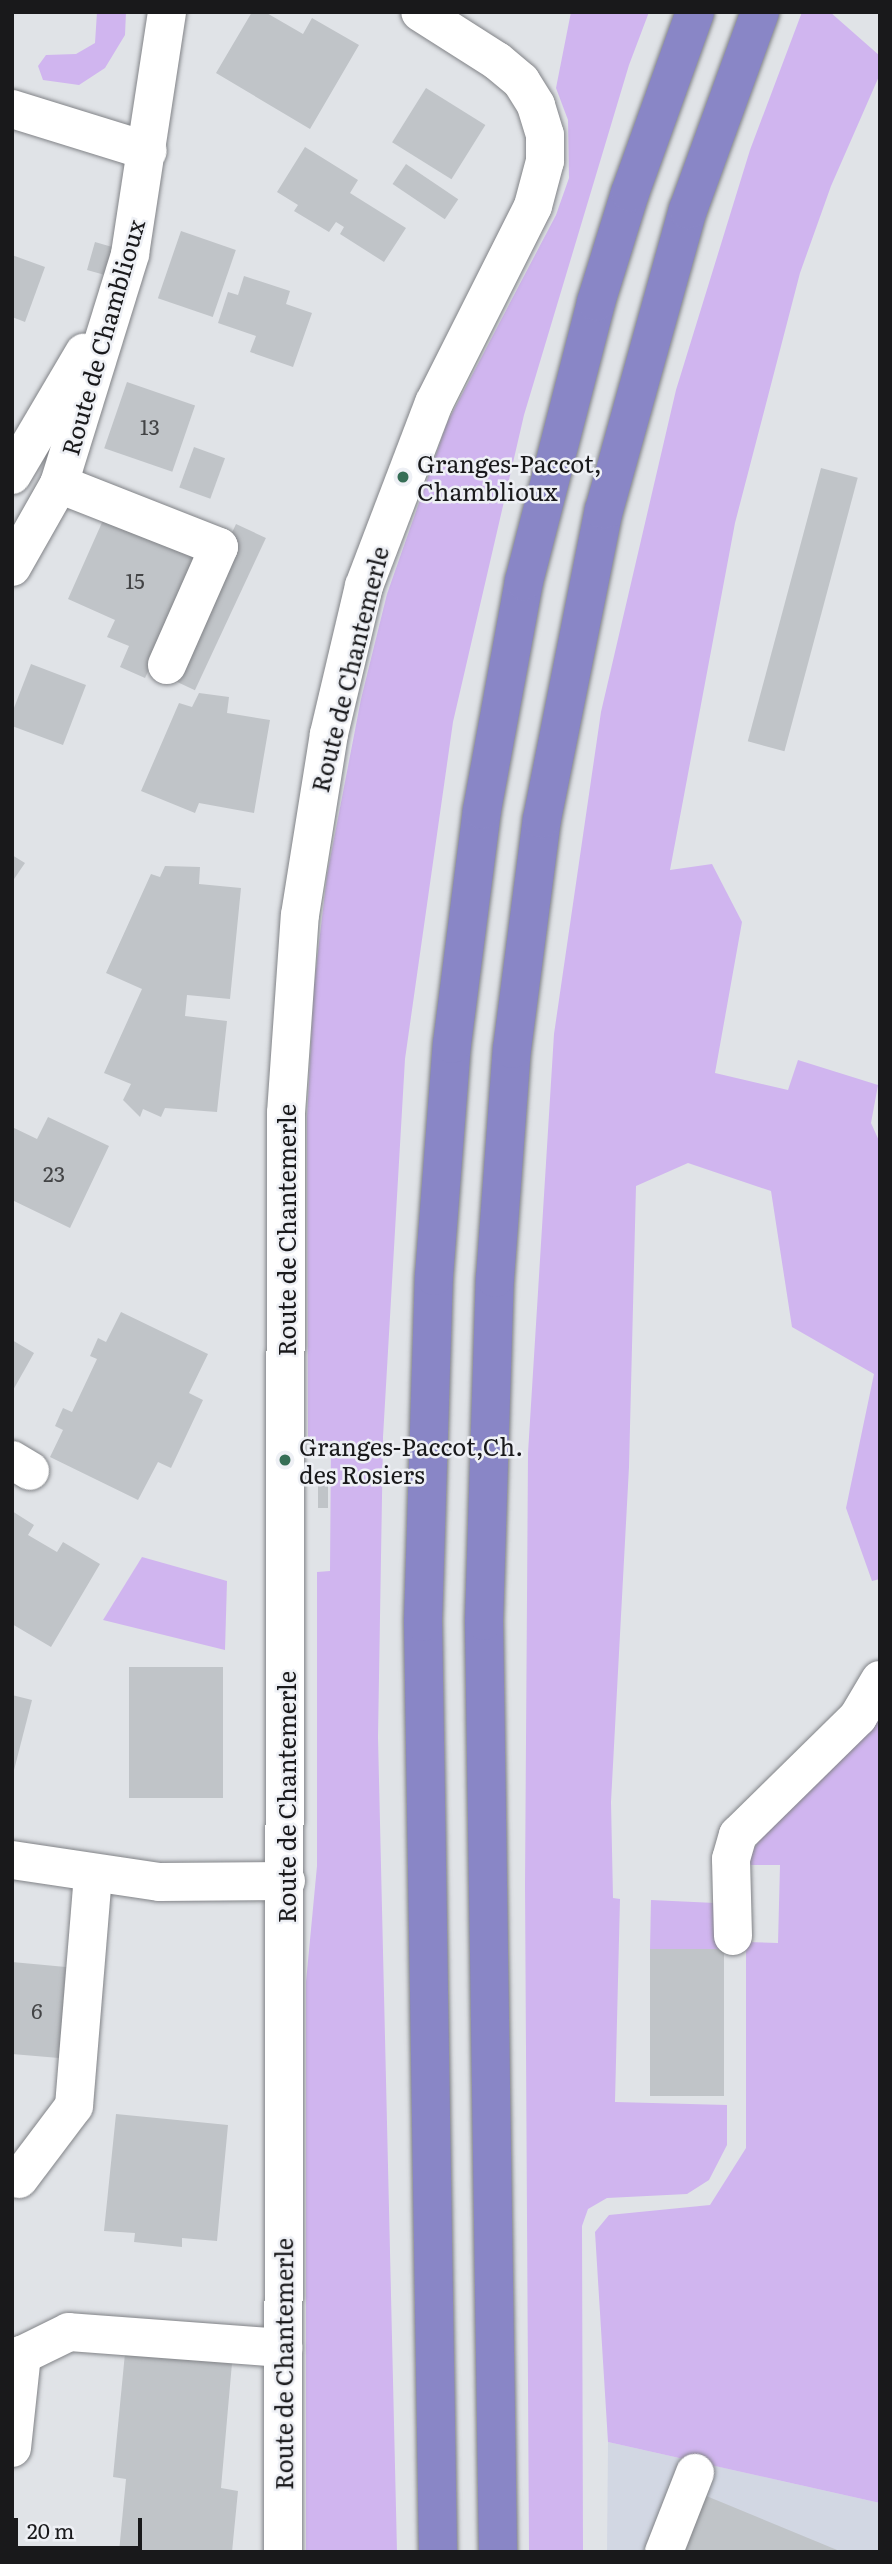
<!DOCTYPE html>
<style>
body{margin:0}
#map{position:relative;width:892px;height:2564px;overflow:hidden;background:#e0e3e7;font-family:Literata,serif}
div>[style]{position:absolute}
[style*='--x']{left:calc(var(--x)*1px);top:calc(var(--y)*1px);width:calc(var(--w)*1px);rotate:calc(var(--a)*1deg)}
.built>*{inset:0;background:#d2d7e3}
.green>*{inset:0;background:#d0b5ef}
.building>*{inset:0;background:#c0c4c8;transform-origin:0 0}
.roads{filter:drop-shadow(0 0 2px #818387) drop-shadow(0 0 2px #818387)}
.minor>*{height:38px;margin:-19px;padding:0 19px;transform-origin:19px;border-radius:19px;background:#fff}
.highway>*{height:38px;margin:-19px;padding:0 19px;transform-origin:19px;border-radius:19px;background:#8986c6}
.dots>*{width:19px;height:19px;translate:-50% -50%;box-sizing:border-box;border:4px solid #eef0f5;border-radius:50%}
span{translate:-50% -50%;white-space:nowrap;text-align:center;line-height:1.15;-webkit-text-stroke:5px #eef0f5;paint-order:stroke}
.number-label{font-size:21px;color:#434446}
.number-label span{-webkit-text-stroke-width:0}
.street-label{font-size:24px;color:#19191b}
.poi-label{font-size:24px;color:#19191b}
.left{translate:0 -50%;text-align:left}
.frame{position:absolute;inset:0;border:14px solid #19191b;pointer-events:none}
.scale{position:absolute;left:14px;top:2518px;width:128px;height:32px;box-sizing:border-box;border:4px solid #19191b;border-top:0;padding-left:9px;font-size:21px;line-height:24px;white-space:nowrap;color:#19191b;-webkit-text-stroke:5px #eef0f5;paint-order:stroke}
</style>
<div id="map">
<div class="built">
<i style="clip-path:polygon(608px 2442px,880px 2503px,880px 2552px,607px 2552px)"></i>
</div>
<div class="green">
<i style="clip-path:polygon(97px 12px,126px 12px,125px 35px,105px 68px,79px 85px,43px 80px,38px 66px,46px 55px,76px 54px,95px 43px)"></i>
<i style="clip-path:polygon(571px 12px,649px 12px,629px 65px,524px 415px,453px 722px,405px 1059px,383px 1437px,378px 1737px,397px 2552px,306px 2552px,306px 1982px,317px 1866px,317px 1572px,330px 1571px,331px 1441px,308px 1443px,307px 1118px,314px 986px,327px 875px,361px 699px,387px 594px,447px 423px,556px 215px,569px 178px,568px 120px,556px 88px)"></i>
<i style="clip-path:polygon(802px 12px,830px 12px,880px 56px,880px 74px,831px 186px,800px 273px,735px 523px,670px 870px,712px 864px,742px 922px,715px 1073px,788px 1090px,798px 1060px,878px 1085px,871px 1123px,880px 1143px,880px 1579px,872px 1581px,846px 1508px,874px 1374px,792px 1327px,771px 1191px,688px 1163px,636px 1186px,629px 1467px,611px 1802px,613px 1898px,620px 1899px,615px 2102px,727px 2105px,727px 2145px,709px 2180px,687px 2194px,607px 2198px,588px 2209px,582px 2226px,583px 2552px,529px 2552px,525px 1885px,528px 1453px,554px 1034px,601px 712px,676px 390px,750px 150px)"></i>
<i style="clip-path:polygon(142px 1557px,227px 1581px,225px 1650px,103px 1620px)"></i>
<i style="clip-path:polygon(880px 1709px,880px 2503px,608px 2442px,595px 2232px,609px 2215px,710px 2205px,746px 2148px,746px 1942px,778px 1943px,780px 1865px,744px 1865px,775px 1814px)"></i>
<i style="clip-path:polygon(651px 1900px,715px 1903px,724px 1949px,650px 1949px)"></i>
</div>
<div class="building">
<i style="clip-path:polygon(252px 12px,265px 12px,303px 34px,312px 18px,359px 45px,310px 129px,216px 73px)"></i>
<i style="left:426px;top:88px;width:70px;height:64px;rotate:32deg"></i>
<i style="clip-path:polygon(305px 147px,358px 180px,350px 193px,406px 228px,384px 262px,340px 234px,344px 227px,336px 222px,329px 232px,294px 211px,298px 205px,277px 192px)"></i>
<i style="left:406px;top:164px;width:63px;height:24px;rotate:34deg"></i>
<i style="left:181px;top:231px;width:58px;height:71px;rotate:19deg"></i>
<i style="left:95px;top:242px;width:25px;height:29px;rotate:16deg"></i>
<i style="clip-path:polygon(12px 255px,45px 267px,25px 322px,12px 317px)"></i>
<i style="clip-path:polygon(244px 276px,290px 291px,286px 304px,312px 313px,293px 367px,250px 352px,256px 336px,218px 323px,228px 292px,238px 295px)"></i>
<i style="left:127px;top:382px;width:72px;height:70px;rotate:19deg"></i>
<i style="left:194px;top:447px;width:33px;height:43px;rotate:20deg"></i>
<i style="left:821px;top:468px;width:38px;height:283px;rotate:15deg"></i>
<i style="clip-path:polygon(104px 518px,202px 561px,145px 678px,120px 667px,129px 646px,107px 637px,115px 620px,68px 599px)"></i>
<i style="left:236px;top:524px;width:33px;height:168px;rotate:25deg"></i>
<i style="clip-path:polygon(31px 664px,86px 685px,63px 745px,12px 726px,12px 713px)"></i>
<i style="clip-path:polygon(199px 693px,229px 697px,227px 713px,270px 720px,254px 813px,199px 803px,195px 813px,141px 791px,179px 703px,192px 707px)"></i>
<i style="clip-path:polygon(12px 855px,25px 863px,12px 882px)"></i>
<i style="clip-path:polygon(165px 866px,200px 867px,199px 884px,241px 888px,230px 999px,187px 995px,185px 1016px,227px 1021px,217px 1112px,165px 1108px,161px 1117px,143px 1109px,140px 1117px,123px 1100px,131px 1084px,104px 1073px,142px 989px,106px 973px,151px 874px,160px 877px)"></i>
<i style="clip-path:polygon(48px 1117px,109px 1146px,70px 1228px,12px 1200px,12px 1127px,37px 1139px)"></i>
<i style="clip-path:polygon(121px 1312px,208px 1354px,189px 1393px,203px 1400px,171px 1468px,158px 1462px,138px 1500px,50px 1457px,63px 1430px,55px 1426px,63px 1408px,72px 1412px,97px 1359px,90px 1356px,98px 1338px,106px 1342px)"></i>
<i style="clip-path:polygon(12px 1340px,34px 1353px,12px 1392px)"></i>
<i style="left:318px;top:1479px;width:10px;height:29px"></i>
<i style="clip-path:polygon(12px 1511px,34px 1525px,28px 1535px,57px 1552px,63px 1542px,100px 1564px,51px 1647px,12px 1624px)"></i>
<i style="left:129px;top:1667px;width:94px;height:131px"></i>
<i style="clip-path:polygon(12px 1695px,32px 1700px,13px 1774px,12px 1774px)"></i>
<i style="left:650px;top:1949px;width:74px;height:147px"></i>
<i style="clip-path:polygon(12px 1962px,66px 1967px,59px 2058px,12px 2054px)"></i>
<i style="clip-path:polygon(116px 2114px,228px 2125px,217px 2241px,182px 2238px,182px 2247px,134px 2242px,135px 2233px,104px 2231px)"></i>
<i style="clip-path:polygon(125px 2353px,232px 2363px,221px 2488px,238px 2491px,232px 2552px,119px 2552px,126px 2479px,113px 2477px)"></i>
<i style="clip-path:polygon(704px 2495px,842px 2552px,681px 2552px)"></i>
</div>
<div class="roads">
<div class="minor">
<i style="--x:12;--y:109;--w:142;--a:17.2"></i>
<i style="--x:12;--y:475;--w:142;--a:-59.5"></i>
<i style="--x:59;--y:484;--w:172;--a:21.5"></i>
<i style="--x:219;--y:547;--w:129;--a:113.8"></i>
<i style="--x:12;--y:567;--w:95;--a:-60.5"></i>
<i style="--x:59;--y:484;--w:241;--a:-72.8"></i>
<i style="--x:130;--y:254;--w:245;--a:-81.3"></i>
<i style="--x:12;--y:1460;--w:21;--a:31"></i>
<i style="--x:12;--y:1860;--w:149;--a:8.5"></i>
<i style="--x:159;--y:1882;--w:127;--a:-0.5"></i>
<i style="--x:733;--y:1936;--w:77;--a:-91.5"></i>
<i style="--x:731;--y:1859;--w:25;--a:-74"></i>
<i style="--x:738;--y:1835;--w:168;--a:-44.5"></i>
<i style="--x:858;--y:1717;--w:43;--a:-59.3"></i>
<i style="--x:19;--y:2179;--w:91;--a:-53"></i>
<i style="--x:74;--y:2106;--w:232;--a:-85.3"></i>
<i style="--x:12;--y:2448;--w:94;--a:-83.9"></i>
<i style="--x:22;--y:2355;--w:52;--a:-26.1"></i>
<i style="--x:69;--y:2332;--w:215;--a:4.3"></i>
<i style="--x:283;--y:2552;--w:1439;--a:-89.88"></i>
<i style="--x:286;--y:1113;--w:198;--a:-86"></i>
<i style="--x:300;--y:915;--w:183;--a:-80.9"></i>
<i style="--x:329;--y:734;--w:152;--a:-76.7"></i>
<i style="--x:364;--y:586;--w:196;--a:-69.1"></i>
<i style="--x:434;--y:403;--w:220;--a:-63.3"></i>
<i style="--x:533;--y:206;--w:47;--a:-75.1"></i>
<i style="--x:545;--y:161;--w:26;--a:-90"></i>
<i style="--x:545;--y:135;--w:31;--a:-107"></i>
<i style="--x:536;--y:105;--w:28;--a:-122"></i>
<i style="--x:521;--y:81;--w:31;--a:-140"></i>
<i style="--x:497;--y:61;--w:91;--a:-147.5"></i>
<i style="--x:664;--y:2552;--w:85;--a:-68.6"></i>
</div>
<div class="highway">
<i style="--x:438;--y:2552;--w:930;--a:-90.92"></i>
<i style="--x:423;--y:1622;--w:346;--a:-88.2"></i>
<i style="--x:434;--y:1276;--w:233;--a:-85.6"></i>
<i style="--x:452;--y:1044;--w:236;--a:-82.7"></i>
<i style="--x:482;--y:810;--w:233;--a:-79.6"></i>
<i style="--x:524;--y:581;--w:288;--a:-75.5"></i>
<i style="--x:596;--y:302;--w:114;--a:-72.7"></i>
<i style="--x:630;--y:193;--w:192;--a:-70.2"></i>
<i style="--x:498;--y:2552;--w:931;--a:-90.86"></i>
<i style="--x:484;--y:1621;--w:343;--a:-88.2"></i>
<i style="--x:495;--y:1278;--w:230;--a:-85.8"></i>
<i style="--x:512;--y:1049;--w:232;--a:-82.6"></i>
<i style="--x:542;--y:819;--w:315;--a:-78.7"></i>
<i style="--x:604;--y:510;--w:312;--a:-74.4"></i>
<i style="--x:688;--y:210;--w:211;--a:-70"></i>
</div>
</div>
<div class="dots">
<i style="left:403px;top:477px;background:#366e56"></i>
<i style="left:285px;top:1460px;background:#366e56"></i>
</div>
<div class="number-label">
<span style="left:150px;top:426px">13</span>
<span style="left:135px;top:580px">15</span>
<span style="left:54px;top:1173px">23</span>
<span style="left:37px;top:2010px">6</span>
</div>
<div class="street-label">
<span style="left:102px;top:337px;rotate:-74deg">Route de Chamblioux</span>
<span style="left:349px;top:669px;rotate:-76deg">Route de Chantemerle</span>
<span style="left:286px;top:1230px;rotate:-90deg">Route de Chantemerle</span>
<span style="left:286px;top:1797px;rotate:-90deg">Route de Chantemerle</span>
<span style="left:283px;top:2364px;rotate:-90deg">Route de Chantemerle</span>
</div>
<div class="poi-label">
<span class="left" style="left:417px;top:477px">Granges-Paccot,<br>Chamblioux</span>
<span class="left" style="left:299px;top:1460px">Granges-Paccot,Ch.<br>des Rosiers</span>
</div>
<div class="frame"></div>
<div class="scale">20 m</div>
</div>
